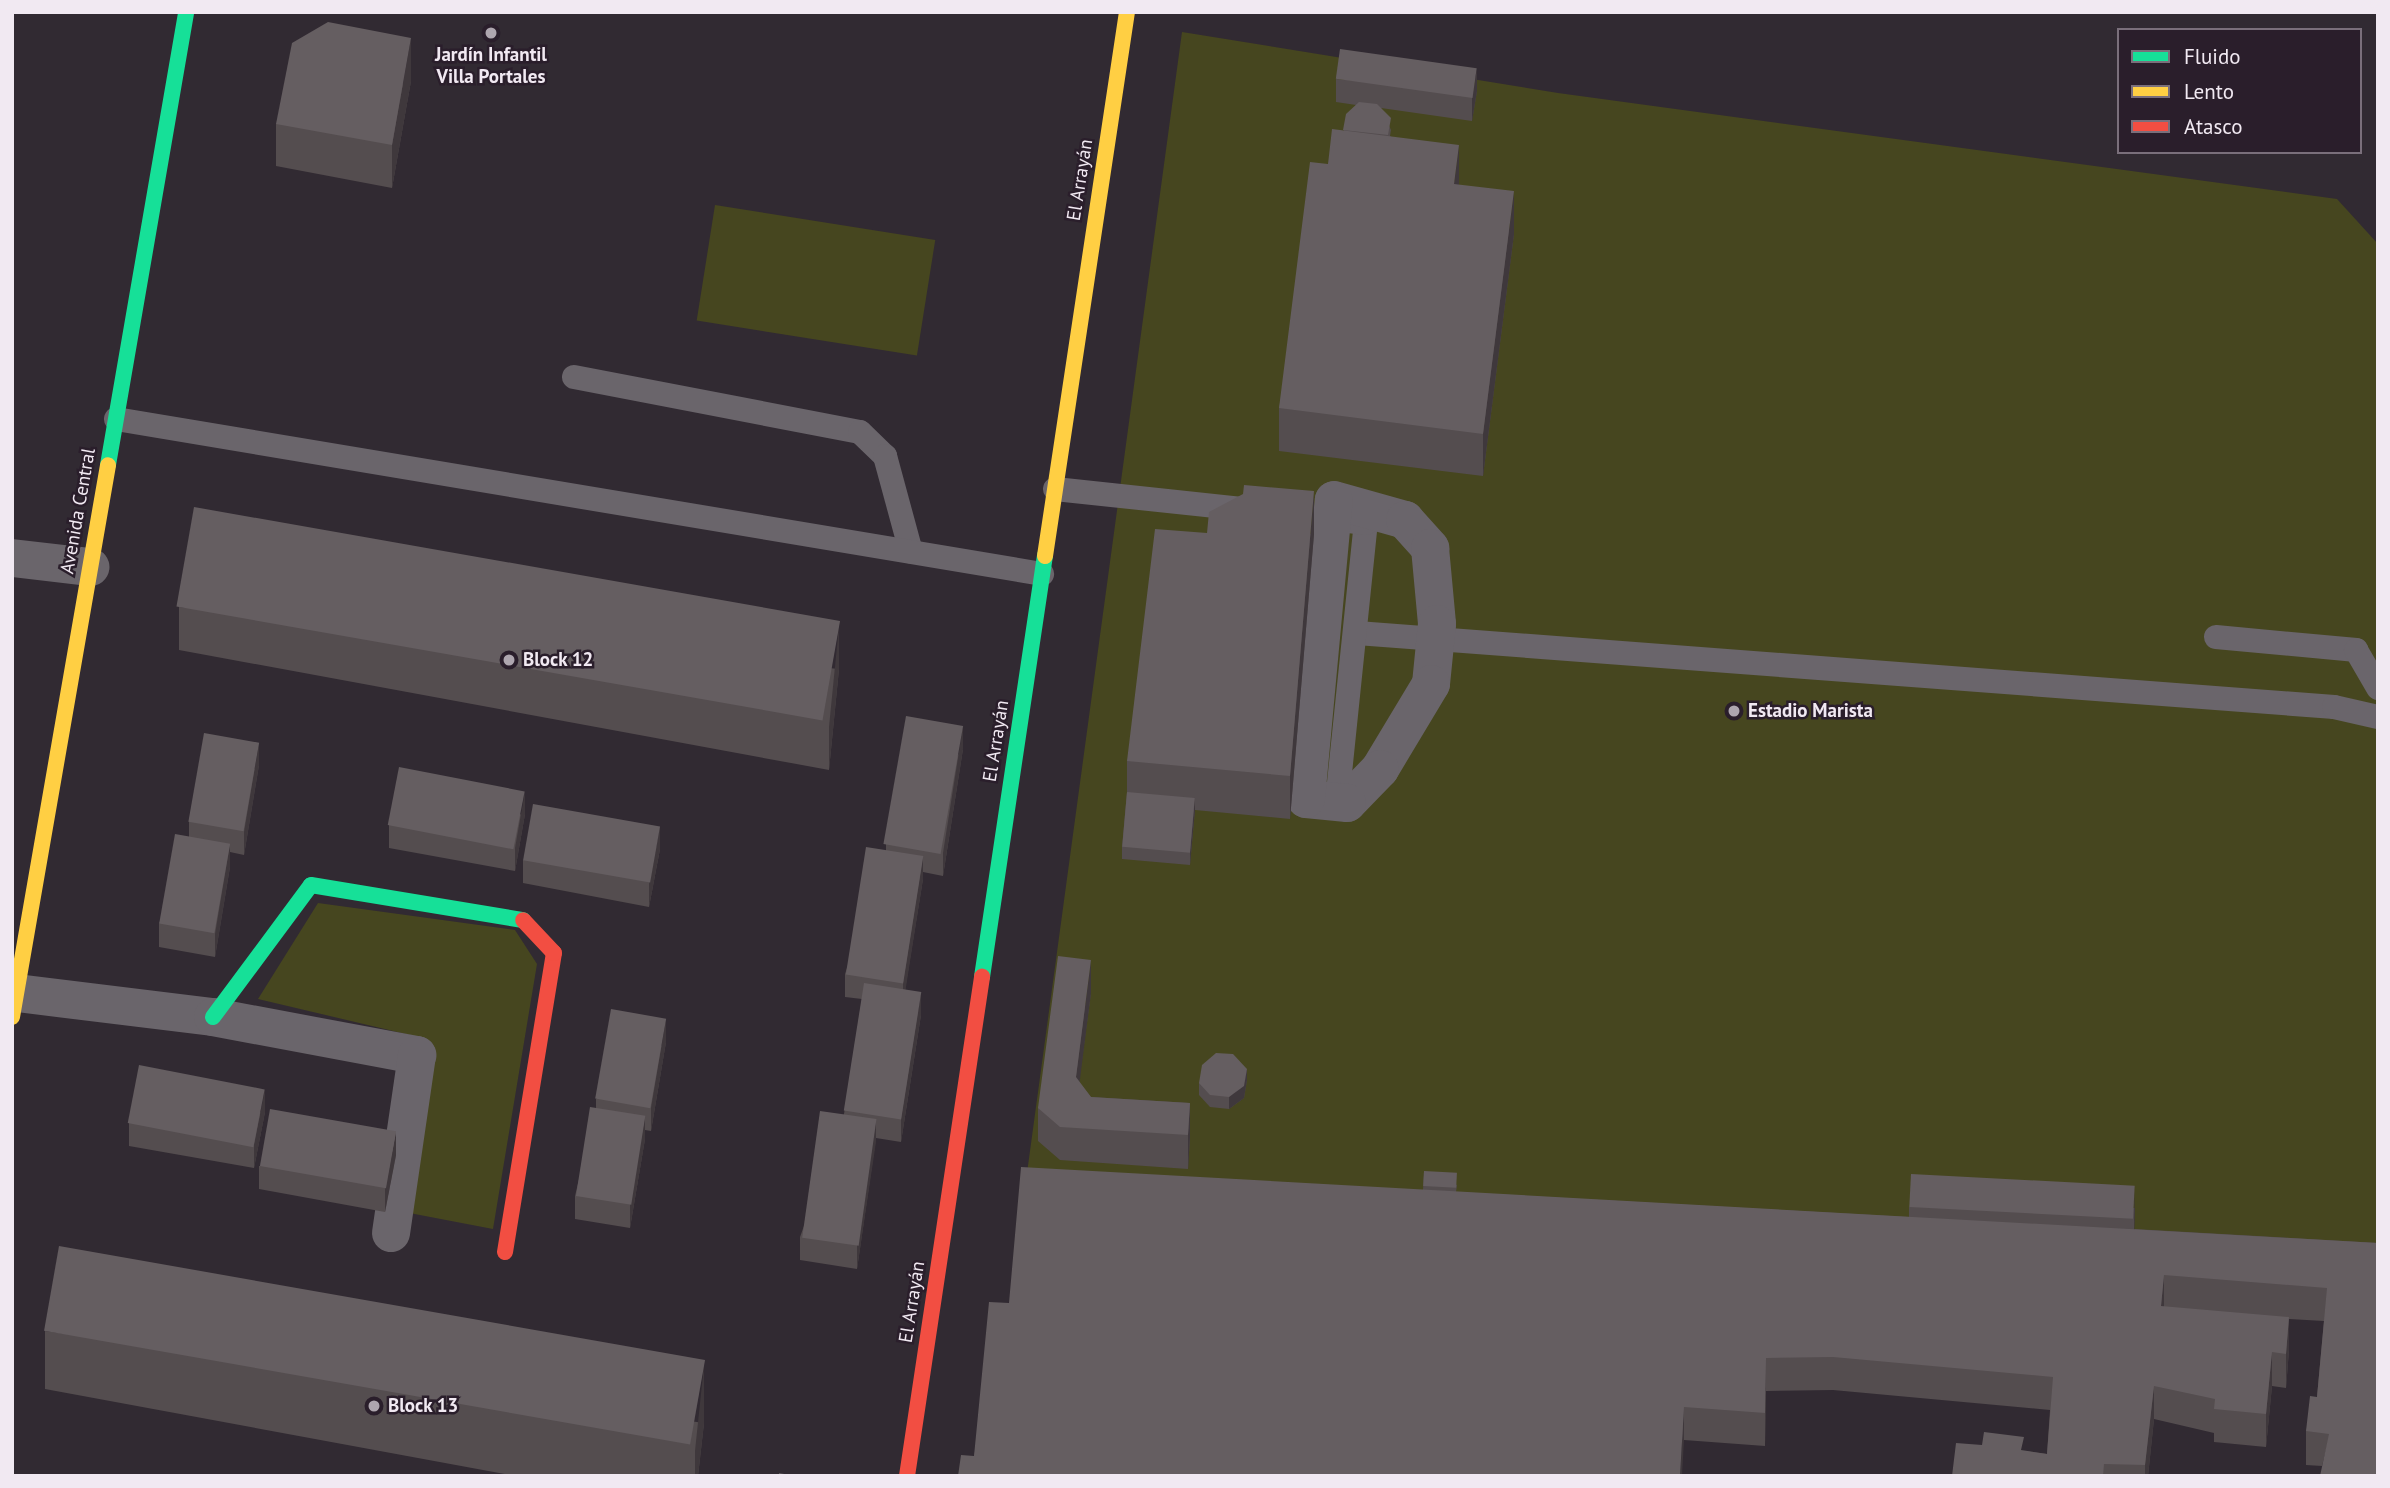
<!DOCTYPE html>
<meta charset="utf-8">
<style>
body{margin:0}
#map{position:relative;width:2390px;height:1488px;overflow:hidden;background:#312a32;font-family:"PT Sans",sans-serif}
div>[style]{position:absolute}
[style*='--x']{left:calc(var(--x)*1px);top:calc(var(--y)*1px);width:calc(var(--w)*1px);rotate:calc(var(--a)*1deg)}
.green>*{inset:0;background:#46461f;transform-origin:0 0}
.lane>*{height:24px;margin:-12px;padding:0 12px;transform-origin:12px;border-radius:12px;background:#6a656b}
.street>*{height:38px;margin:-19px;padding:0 19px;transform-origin:19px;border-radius:19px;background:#6a656b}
.fast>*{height:16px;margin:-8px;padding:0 8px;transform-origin:8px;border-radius:8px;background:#16e098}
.slow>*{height:16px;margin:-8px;padding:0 8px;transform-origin:8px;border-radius:8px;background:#ffcf43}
.jam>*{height:16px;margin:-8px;padding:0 8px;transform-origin:8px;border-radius:8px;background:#f24e42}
.wall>*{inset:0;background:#544d4f}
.shaded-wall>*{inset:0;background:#3f383c}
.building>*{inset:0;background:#655e61;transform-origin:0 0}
.dots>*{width:19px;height:19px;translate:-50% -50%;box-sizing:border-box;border:4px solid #2a1e2b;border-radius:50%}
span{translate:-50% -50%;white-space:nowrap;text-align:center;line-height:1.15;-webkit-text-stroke:5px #2a1e2b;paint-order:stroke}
.poi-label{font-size:19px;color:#f1e9f2;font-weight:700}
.left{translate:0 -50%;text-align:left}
.street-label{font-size:19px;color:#f1e9f2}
.frame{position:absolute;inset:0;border:14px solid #f1e9f2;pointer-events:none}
.legend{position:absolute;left:2117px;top:28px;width:245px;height:126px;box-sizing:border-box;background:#2a1e2b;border:2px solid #7a6f7b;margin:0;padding:9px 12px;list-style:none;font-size:21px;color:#f1e9f2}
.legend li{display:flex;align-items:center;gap:14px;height:35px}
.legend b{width:35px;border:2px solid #7a6f7b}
</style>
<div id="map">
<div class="green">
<i style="clip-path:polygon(1182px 32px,1558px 93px,2337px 199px,2378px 244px,2378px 1268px,1027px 1173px)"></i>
<i style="left:715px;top:205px;width:223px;height:117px;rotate:9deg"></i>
<i style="clip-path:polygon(318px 903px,515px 930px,537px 964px,493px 1229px,399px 1211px,427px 1039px,258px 999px)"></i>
</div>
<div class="lane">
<i style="--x:574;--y:377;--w:291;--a:10.9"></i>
<i style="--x:860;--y:432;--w:35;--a:44"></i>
<i style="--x:885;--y:456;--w:99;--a:74.8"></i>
<i style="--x:116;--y:419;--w:939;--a:9.5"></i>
<i style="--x:1055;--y:489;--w:197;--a:6.1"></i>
<i style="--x:1357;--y:633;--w:980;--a:4.33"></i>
<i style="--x:2334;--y:707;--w:45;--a:12.8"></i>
<i style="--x:2216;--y:637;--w:141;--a:5.3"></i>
<i style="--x:2356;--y:650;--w:44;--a:59.9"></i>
<i style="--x:1337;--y:802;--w:281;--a:-84.1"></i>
<i style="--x:1366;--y:523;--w:27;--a:-174"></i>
</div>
<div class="street">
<i style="--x:1334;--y:500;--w:74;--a:15.7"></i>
<i style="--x:1405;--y:520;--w:38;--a:48"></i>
<i style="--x:1430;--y:548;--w:76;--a:84.7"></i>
<i style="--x:1437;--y:624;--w:60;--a:95.7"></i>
<i style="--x:1431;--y:684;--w:99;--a:121"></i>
<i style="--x:1380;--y:769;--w:47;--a:134.1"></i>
<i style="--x:1347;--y:803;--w:41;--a:-174.4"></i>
<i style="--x:1306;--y:799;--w:300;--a:-84.7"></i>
<i style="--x:12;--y:558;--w:79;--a:6.6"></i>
<i style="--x:17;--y:993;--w:197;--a:7"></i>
<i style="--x:213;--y:1017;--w:208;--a:10.6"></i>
<i style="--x:417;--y:1055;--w:180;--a:98.3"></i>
</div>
<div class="fast">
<i style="--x:108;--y:465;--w:460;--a:-80.2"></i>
<i style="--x:982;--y:977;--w:426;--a:-81.5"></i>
<i style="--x:213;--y:1017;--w:164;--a:-53.4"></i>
<i style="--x:311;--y:885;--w:215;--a:9.4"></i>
</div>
<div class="slow">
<i style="--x:1045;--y:556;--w:550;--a:-81.43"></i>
<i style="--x:12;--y:1017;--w:560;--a:-80.13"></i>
</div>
<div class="jam">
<i style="--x:505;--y:1252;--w:303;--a:-80.7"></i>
<i style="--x:554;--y:953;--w:45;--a:-133.2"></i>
<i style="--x:907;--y:1476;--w:505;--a:-81.45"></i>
</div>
<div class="wall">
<i style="clip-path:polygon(1336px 79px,1477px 91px,1472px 121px,1381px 108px,1391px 130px,1390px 136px,1459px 185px,1514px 234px,1483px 476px,1279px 451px,1279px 408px,1328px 164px,1356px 105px,1336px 102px)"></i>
<i style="clip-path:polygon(411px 81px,392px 188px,276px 166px,276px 124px)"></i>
<i style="clip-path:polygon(1207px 533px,1314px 534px,1290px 819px,1195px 810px,1190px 865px,1122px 859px,1122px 847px,1127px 792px,1127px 761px)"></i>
<i style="clip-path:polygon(179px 607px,839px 669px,829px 770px,179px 650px)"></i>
<i style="clip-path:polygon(963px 749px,943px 876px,923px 872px,923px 879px,905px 990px,921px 1015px,901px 1142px,876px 1138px,857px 1269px,800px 1260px,800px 1237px,844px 1114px,862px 999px,845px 997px,845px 974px,886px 850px,886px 844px)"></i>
<i style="clip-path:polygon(259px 765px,244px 855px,230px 852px,230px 867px,215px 957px,159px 947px,159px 924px,189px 837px,189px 822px)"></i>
<i style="clip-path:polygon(525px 814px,515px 871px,389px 848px,389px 825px)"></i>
<i style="clip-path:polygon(660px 849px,649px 907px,523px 883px,523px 860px)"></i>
<i style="clip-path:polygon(1091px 993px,1079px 1082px,1091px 1097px,1190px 1103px,1190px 1137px,1188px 1169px,1060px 1160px,1038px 1141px,1038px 1108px)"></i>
<i style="clip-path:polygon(666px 1042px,651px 1131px,645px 1130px,645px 1139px,630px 1228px,575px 1219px,575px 1196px,596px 1108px,596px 1099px)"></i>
<i style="clip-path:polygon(1247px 1080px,1244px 1098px,1229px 1109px,1210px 1107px,1199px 1095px,1199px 1083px)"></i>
<i style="clip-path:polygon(265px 1112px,254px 1168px,129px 1146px,129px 1123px)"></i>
<i style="clip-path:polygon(396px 1155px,385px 1212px,259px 1189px,259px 1166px)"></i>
<i style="clip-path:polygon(1424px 1171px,1457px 1185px,1456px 1192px,1909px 1217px,1909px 1207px,2135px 1208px,2134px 1229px,2378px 1243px,2322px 1466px,2306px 1465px,2306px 1431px,2317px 1397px,2324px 1321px,2289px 1319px,2289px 1350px,2286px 1388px,2272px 1386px,2266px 1447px,2214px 1442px,2214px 1433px,2154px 1419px,2148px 1476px,1952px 1476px,2024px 1451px,2047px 1454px,2050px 1410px,1833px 1390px,1766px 1391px,1765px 1446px,1684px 1440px,974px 1456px,1009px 1303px,1423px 1190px)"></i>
<i style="clip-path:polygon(45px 1331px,704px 1423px,698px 1476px,515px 1476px,45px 1389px)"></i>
</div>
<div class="shaded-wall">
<i style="clip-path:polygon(411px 38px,411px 81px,392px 188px,392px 145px)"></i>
<i style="clip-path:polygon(1477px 68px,1477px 91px,1472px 121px,1472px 98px)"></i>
<i style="clip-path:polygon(1459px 145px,1459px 187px,1454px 184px)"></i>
<i style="clip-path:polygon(1514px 191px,1514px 234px,1483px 476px,1483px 434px)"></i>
<i style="clip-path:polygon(1314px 491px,1314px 534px,1290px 819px,1290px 776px)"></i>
<i style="clip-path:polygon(839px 626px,839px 669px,829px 770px,829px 727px)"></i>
<i style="clip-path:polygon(963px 726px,963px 749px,943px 876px,943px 853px)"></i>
<i style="clip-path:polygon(259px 743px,259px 765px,244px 855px,244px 832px)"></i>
<i style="clip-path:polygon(525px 791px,525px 814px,515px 871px,515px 848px)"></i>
<i style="clip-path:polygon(1195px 798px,1195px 810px,1190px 865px,1190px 853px)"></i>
<i style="clip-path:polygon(660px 826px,660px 849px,649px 907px,649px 884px)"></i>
<i style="clip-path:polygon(230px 844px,230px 867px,215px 957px,215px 934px)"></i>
<i style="clip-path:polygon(923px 856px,923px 879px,903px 1006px,903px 983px)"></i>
<i style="clip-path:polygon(1091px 960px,1091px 993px,1076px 1110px,1076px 1077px)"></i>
<i style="clip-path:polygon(921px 992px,921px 1015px,901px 1142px,901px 1119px)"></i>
<i style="clip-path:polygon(666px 1019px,666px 1042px,651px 1131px,651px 1108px)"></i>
<i style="clip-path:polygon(1247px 1069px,1247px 1080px,1244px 1098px,1229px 1109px,1229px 1097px)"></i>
<i style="clip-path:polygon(265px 1089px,265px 1112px,254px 1168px,254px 1145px)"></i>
<i style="clip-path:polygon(1190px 1103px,1190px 1137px,1188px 1169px,1188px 1135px)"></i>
<i style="clip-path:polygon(645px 1116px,645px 1139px,630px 1228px,630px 1205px)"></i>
<i style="clip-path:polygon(876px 1119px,876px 1142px,857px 1269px,857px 1246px)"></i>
<i style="clip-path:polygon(396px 1132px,396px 1155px,385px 1212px,385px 1189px)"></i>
<i style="clip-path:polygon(2135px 1186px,2135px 1208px,2134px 1244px,2134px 1221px)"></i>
<i style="clip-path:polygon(2164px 1275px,2164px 1309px,2161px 1306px)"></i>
<i style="clip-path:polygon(2289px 1317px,2289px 1350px,2286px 1388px,2286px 1354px)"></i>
<i style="clip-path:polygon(2272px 1352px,2272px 1386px,2266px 1447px,2266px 1414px)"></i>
<i style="clip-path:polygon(1766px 1358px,1766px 1391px,1765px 1446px,1765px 1413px)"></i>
<i style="clip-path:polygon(704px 1365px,704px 1423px,698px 1476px,695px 1476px,695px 1451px)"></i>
<i style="clip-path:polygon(2154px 1386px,2154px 1419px,2148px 1476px,2145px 1476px,2145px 1465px)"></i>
<i style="clip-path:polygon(1684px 1407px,1684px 1440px,1682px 1476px,1680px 1476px)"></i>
</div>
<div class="building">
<i style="clip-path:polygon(328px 22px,411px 38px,392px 145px,276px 124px,292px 43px)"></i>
<i style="left:1340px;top:49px;width:138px;height:30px;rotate:8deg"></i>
<i style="clip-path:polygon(1359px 102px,1377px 104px,1391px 118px,1388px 135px,1343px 130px,1346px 114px)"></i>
<i style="clip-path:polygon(1332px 129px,1459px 145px,1454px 184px,1514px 191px,1483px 434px,1279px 408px,1310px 162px,1328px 164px)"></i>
<i style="clip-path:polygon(1244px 485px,1314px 491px,1290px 776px,1127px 761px,1155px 529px,1207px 533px,1209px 512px,1243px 494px)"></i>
<i style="left:194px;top:507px;width:656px;height:101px;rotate:10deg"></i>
<i style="left:906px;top:716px;width:58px;height:130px;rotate:10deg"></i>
<i style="left:204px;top:733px;width:56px;height:90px;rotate:10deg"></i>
<i style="left:399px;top:767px;width:128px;height:59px;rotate:11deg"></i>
<i style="left:1127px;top:792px;width:68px;height:55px;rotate:5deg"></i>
<i style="left:533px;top:804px;width:129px;height:57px;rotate:10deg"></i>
<i style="left:175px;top:834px;width:56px;height:91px;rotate:10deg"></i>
<i style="left:866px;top:847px;width:58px;height:129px;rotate:9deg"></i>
<i style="clip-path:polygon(1058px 956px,1091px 960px,1076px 1077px,1091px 1097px,1190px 1103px,1188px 1135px,1060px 1127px,1038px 1108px)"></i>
<i style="left:864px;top:983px;width:58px;height:129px;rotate:9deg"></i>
<i style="left:611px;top:1009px;width:56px;height:91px;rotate:10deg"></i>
<i style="clip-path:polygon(1216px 1053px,1233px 1054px,1247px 1069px,1244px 1086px,1229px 1097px,1210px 1095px,1199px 1083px,1202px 1065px)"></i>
<i style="left:139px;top:1065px;width:128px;height:59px;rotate:11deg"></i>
<i style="left:590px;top:1107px;width:56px;height:90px;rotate:9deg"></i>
<i style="left:270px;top:1109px;width:128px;height:58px;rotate:10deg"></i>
<i style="left:820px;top:1111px;width:57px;height:128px;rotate:8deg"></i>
<i style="clip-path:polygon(1021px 1167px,2378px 1243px,2378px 1476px,2320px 1476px,2329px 1434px,2306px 1431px,2310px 1396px,2317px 1397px,2327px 1288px,2164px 1275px,2161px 1306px,2289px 1317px,2286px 1354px,2272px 1352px,2266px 1414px,2214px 1409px,2215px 1399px,2154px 1386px,2145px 1465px,2104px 1464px,2103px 1476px,1952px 1476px,1956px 1443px,1982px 1445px,1984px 1432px,2024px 1437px,2021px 1450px,2047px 1454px,2053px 1377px,1833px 1357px,1766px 1358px,1765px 1413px,1684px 1407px,1680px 1476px,958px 1476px,961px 1455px,974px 1456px,989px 1302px,1009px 1303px)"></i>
<i style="left:1424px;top:1171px;width:33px;height:15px;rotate:3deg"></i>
<i style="left:1911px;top:1174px;width:224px;height:33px;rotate:3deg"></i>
<i style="left:59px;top:1246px;width:656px;height:86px;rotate:10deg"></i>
<i style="clip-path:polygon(779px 1473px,795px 1476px,779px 1476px)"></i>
</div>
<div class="dots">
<i style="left:491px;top:33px;background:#aea6af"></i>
<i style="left:509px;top:660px;background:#aea6af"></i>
<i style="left:1734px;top:711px;background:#aea6af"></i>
<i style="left:374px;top:1406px;background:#aea6af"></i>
</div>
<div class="poi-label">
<span style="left:491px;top:66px">Jardín Infantil<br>Villa Portales</span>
<span class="left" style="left:523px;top:660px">Block 12</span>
<span class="left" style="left:1748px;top:711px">Estadio Marista</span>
<span class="left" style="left:388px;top:1406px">Block 13</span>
</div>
<div class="street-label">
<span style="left:1080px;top:180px;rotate:-81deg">El Arrayán</span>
<span style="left:78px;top:511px;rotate:-80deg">Avenida Central</span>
<span style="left:996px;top:741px;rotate:-81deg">El Arrayán</span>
<span style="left:912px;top:1302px;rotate:-81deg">El Arrayán</span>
</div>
<div class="frame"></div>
<ul class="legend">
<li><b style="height:9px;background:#16e098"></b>Fluido</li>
<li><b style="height:9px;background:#ffcf43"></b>Lento</li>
<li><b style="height:9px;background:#f24e42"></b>Atasco</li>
</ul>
</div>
